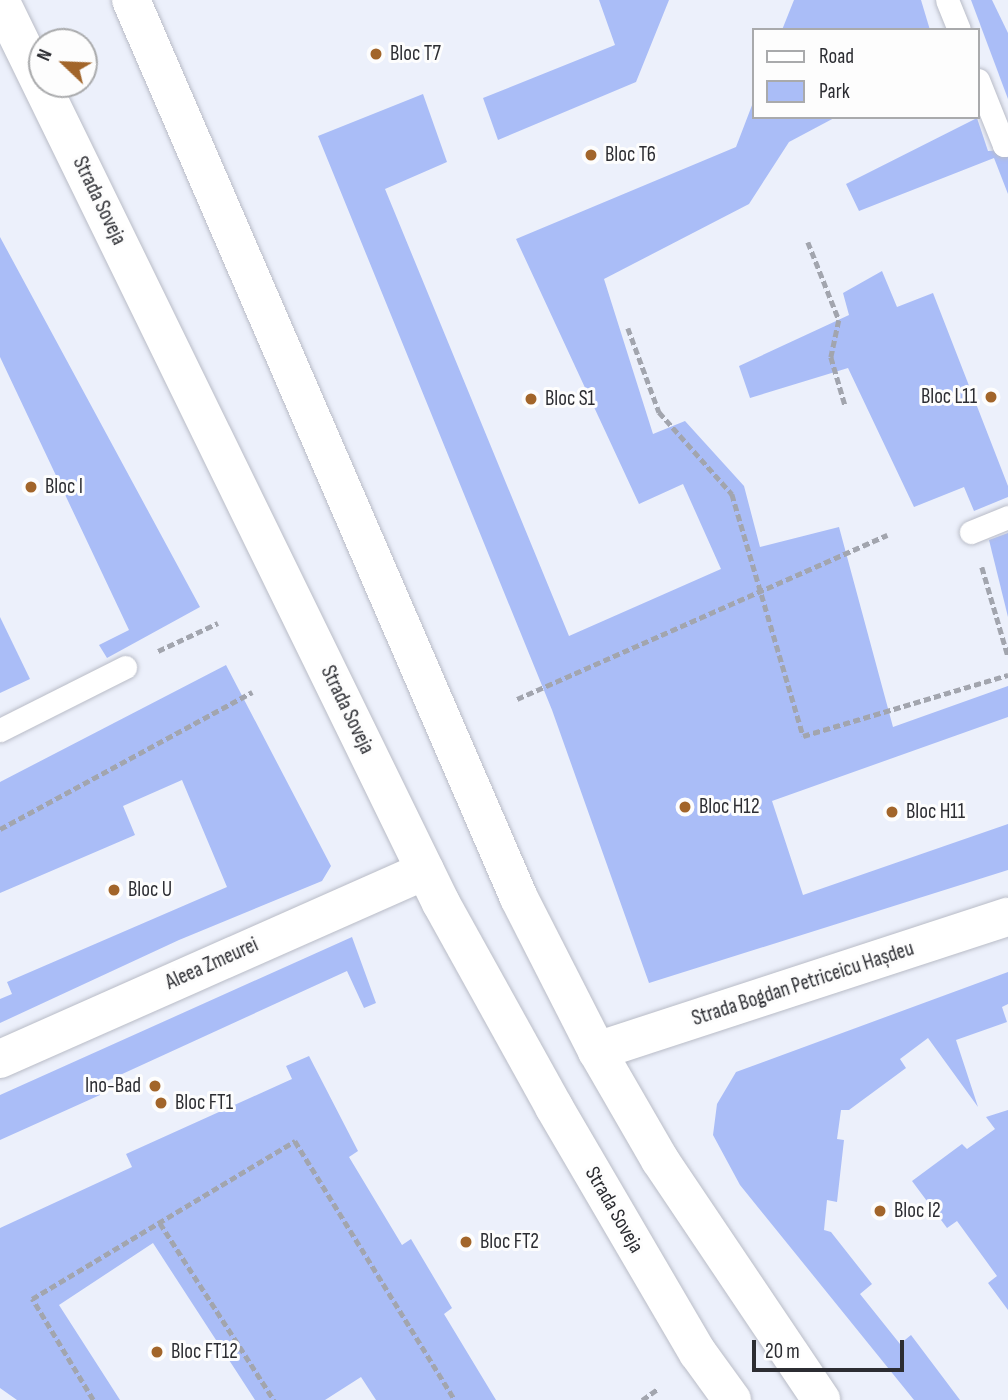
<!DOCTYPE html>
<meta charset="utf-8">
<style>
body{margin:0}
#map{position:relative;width:1008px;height:1400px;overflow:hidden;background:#ecf0fb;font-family:"Sofia Sans Condensed",sans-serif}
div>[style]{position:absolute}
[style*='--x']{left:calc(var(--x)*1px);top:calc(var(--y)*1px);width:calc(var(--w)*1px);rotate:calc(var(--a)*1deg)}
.green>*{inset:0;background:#aabdf7}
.path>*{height:4.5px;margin-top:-2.25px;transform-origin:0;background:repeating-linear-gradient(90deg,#a2a5ae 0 7px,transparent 0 10.5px)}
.roads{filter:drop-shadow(0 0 2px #b9bcc7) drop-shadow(0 0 2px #b9bcc7)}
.service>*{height:23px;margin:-11.5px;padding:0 11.5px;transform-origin:11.5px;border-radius:11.5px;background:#fff}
.minor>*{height:38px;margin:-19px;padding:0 19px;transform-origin:19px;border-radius:19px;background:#fff}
.secondary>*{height:38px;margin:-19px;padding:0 19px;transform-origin:19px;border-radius:19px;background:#fff}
.dots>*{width:19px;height:19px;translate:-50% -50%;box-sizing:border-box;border:4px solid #fdfdfd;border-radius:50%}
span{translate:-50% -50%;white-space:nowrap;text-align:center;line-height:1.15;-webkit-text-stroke:6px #fdfdfd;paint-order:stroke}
.poi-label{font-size:21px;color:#2c2d32}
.left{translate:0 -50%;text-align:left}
.right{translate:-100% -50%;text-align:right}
.street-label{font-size:21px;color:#2c2d32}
.legend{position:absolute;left:752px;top:28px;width:228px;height:91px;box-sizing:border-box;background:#fdfdfd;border:2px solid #a9aaac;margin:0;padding:9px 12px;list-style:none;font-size:21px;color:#2c2d32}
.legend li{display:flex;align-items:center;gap:14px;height:35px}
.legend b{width:35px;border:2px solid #a9aaac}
.north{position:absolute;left:28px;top:28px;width:70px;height:70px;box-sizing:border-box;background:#fdfdfd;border:2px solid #a9aaac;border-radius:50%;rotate:293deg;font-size:19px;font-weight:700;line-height:28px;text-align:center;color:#2c2d32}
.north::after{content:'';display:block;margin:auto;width:24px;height:32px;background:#a2652a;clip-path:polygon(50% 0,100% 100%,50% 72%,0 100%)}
.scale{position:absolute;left:752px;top:1340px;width:152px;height:32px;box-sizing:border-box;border:4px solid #2c2d32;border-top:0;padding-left:9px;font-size:21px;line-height:24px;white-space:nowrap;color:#2c2d32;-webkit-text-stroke:5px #fdfdfd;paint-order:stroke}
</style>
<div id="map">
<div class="green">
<i style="clip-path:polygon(599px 0,669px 0,636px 82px,498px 140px,483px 98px,615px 45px)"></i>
<i style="clip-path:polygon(794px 0,921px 0,930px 30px,782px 30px)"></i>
<i style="clip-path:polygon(971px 0,992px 0,1008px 33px,1008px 99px)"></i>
<i style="clip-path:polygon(423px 94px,447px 162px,385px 189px,569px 636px,721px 569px,683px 484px,639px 504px,516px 239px,736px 147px,754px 100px,754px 117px,836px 117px,789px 142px,749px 204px,604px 279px,653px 434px,685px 421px,744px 486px,760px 547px,839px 527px,893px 727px,1008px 686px,1008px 717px,772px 801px,803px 895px,1008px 824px,1008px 870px,649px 983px,552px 710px,318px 136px)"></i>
<i style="clip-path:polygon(977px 118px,988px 151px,1008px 150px,1008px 194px,994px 158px,859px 211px,846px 184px)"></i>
<i style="clip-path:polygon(0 237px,200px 607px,107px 658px,99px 645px,129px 630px,0 357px)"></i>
<i style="clip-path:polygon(882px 271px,897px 307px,933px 293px,1008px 486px,1008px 497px,974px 511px,964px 487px,914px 507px,848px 368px,750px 398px,739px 366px,849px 315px,843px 293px)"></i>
<i style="clip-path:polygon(1008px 533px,1008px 617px,989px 540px)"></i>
<i style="clip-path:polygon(0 617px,30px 679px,0 693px)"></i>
<i style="clip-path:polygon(226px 665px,331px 866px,322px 881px,179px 940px,0 1023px,0 999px,12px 994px,7px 982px,227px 887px,182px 780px,123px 806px,135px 835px,0 893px,0 782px)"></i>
<i style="clip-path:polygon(352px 937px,376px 1003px,364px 1008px,347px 971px,96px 1086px,100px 1095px,0 1140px,0 1095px)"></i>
<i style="clip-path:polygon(1008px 972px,1008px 1004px,1002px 1007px,1007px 1022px,956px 1040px,978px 1107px,928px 1038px,900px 1059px,906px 1068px,849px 1110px,841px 1110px,837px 1139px,844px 1140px,837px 1202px,827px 1200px,824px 1230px,831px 1232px,872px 1284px,860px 1294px,900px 1344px,911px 1335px,960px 1400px,914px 1400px,740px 1185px,713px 1135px,717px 1104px,736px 1072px)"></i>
<i style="clip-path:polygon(309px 1056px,358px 1151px,349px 1157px,402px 1245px,411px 1239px,452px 1308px,444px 1314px,496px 1400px,376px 1400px,361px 1377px,325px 1400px,255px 1400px,153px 1243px,59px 1305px,120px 1400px,17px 1400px,0 1388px,0 1228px,132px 1167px,126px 1154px,292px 1079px,286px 1066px)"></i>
<i style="clip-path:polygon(1008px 1110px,1008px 1310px,988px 1283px,997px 1276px,957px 1221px,947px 1228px,912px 1181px,962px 1144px,967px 1149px,995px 1129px,986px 1117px)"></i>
</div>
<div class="path">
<i style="--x:808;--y:242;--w:84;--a:68.3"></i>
<i style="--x:839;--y:320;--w:38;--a:102"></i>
<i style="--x:831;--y:357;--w:50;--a:73.7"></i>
<i style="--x:628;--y:328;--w:90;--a:69.7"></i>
<i style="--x:659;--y:412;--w:110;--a:48.3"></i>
<i style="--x:732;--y:494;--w:252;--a:73.6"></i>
<i style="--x:803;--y:736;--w:214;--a:-16.6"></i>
<i style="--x:982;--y:567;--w:93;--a:73.7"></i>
<i style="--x:158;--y:651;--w:66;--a:-25"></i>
<i style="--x:517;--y:699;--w:405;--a:-23.9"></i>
<i style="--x:0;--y:829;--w:287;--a:-28.5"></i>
<i style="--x:160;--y:1223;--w:211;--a:57.2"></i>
<i style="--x:93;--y:1400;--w:118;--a:-121.1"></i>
<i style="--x:32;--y:1299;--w:307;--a:-31"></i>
<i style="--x:295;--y:1141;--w:304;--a:58.3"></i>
<i style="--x:642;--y:1400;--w:19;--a:-35"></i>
</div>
<div class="roads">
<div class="service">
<i style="--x:947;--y:0;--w:32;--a:68"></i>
<i style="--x:978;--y:80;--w:70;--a:68.2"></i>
<i style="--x:1004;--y:145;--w:4;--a:-27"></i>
<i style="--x:971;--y:532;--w:40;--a:-22"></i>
<i style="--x:0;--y:730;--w:140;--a:-26.7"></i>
</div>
<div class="minor">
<i style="--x:597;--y:1051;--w:432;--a:-18.1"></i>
<i style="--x:0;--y:1059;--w:465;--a:-23.9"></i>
</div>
<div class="secondary">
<i style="--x:0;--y:0;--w:1005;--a:63.97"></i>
<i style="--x:441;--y:903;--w:233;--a:61"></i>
<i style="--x:554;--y:1107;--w:285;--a:59.7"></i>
<i style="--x:698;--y:1353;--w:58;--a:54.1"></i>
<i style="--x:131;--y:0;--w:978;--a:66.63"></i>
<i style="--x:519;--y:898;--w:172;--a:63"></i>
<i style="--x:597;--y:1051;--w:126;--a:60"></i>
<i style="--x:660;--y:1160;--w:289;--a:56.1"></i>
</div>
</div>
<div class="dots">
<i style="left:376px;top:54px;background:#a2652a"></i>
<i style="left:591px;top:155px;background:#a2652a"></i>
<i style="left:991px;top:397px;background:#a2652a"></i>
<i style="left:531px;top:399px;background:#a2652a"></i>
<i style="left:31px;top:487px;background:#a2652a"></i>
<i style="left:685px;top:807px;background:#a2652a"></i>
<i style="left:892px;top:812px;background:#a2652a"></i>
<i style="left:114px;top:890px;background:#a2652a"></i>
<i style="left:155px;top:1086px;background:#a2652a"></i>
<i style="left:161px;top:1103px;background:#a2652a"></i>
<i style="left:880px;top:1211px;background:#a2652a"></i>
<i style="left:466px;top:1242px;background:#a2652a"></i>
<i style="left:157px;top:1352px;background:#a2652a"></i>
</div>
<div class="poi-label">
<span class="left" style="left:390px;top:54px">Bloc T7</span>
<span class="left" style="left:605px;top:155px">Bloc T6</span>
<span class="right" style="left:977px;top:397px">Bloc L11</span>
<span class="left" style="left:545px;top:399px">Bloc S1</span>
<span class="left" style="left:45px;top:487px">Bloc I</span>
<span class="left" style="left:699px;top:807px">Bloc H12</span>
<span class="left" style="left:906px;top:812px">Bloc H11</span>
<span class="left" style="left:128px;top:890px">Bloc U</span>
<span class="right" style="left:141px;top:1086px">Ino-Bad</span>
<span class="left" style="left:175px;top:1103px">Bloc FT1</span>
<span class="left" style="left:894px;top:1211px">Bloc I2</span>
<span class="left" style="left:480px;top:1242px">Bloc FT2</span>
<span class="left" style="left:171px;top:1352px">Bloc FT12</span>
</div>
<div class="street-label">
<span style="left:99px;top:201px;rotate:64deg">Strada Soveja</span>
<span style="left:347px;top:710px;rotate:64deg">Strada Soveja</span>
<span style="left:212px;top:964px;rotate:-24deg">Aleea Zmeurei</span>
<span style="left:803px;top:984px;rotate:-18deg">Strada Bogdan Petriceicu Hașdeu</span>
<span style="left:614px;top:1210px;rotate:60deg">Strada Soveja</span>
</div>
<ul class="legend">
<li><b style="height:9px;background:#fff"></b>Road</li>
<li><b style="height:19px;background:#aabdf7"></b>Park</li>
</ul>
<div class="north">N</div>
<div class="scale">20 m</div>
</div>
